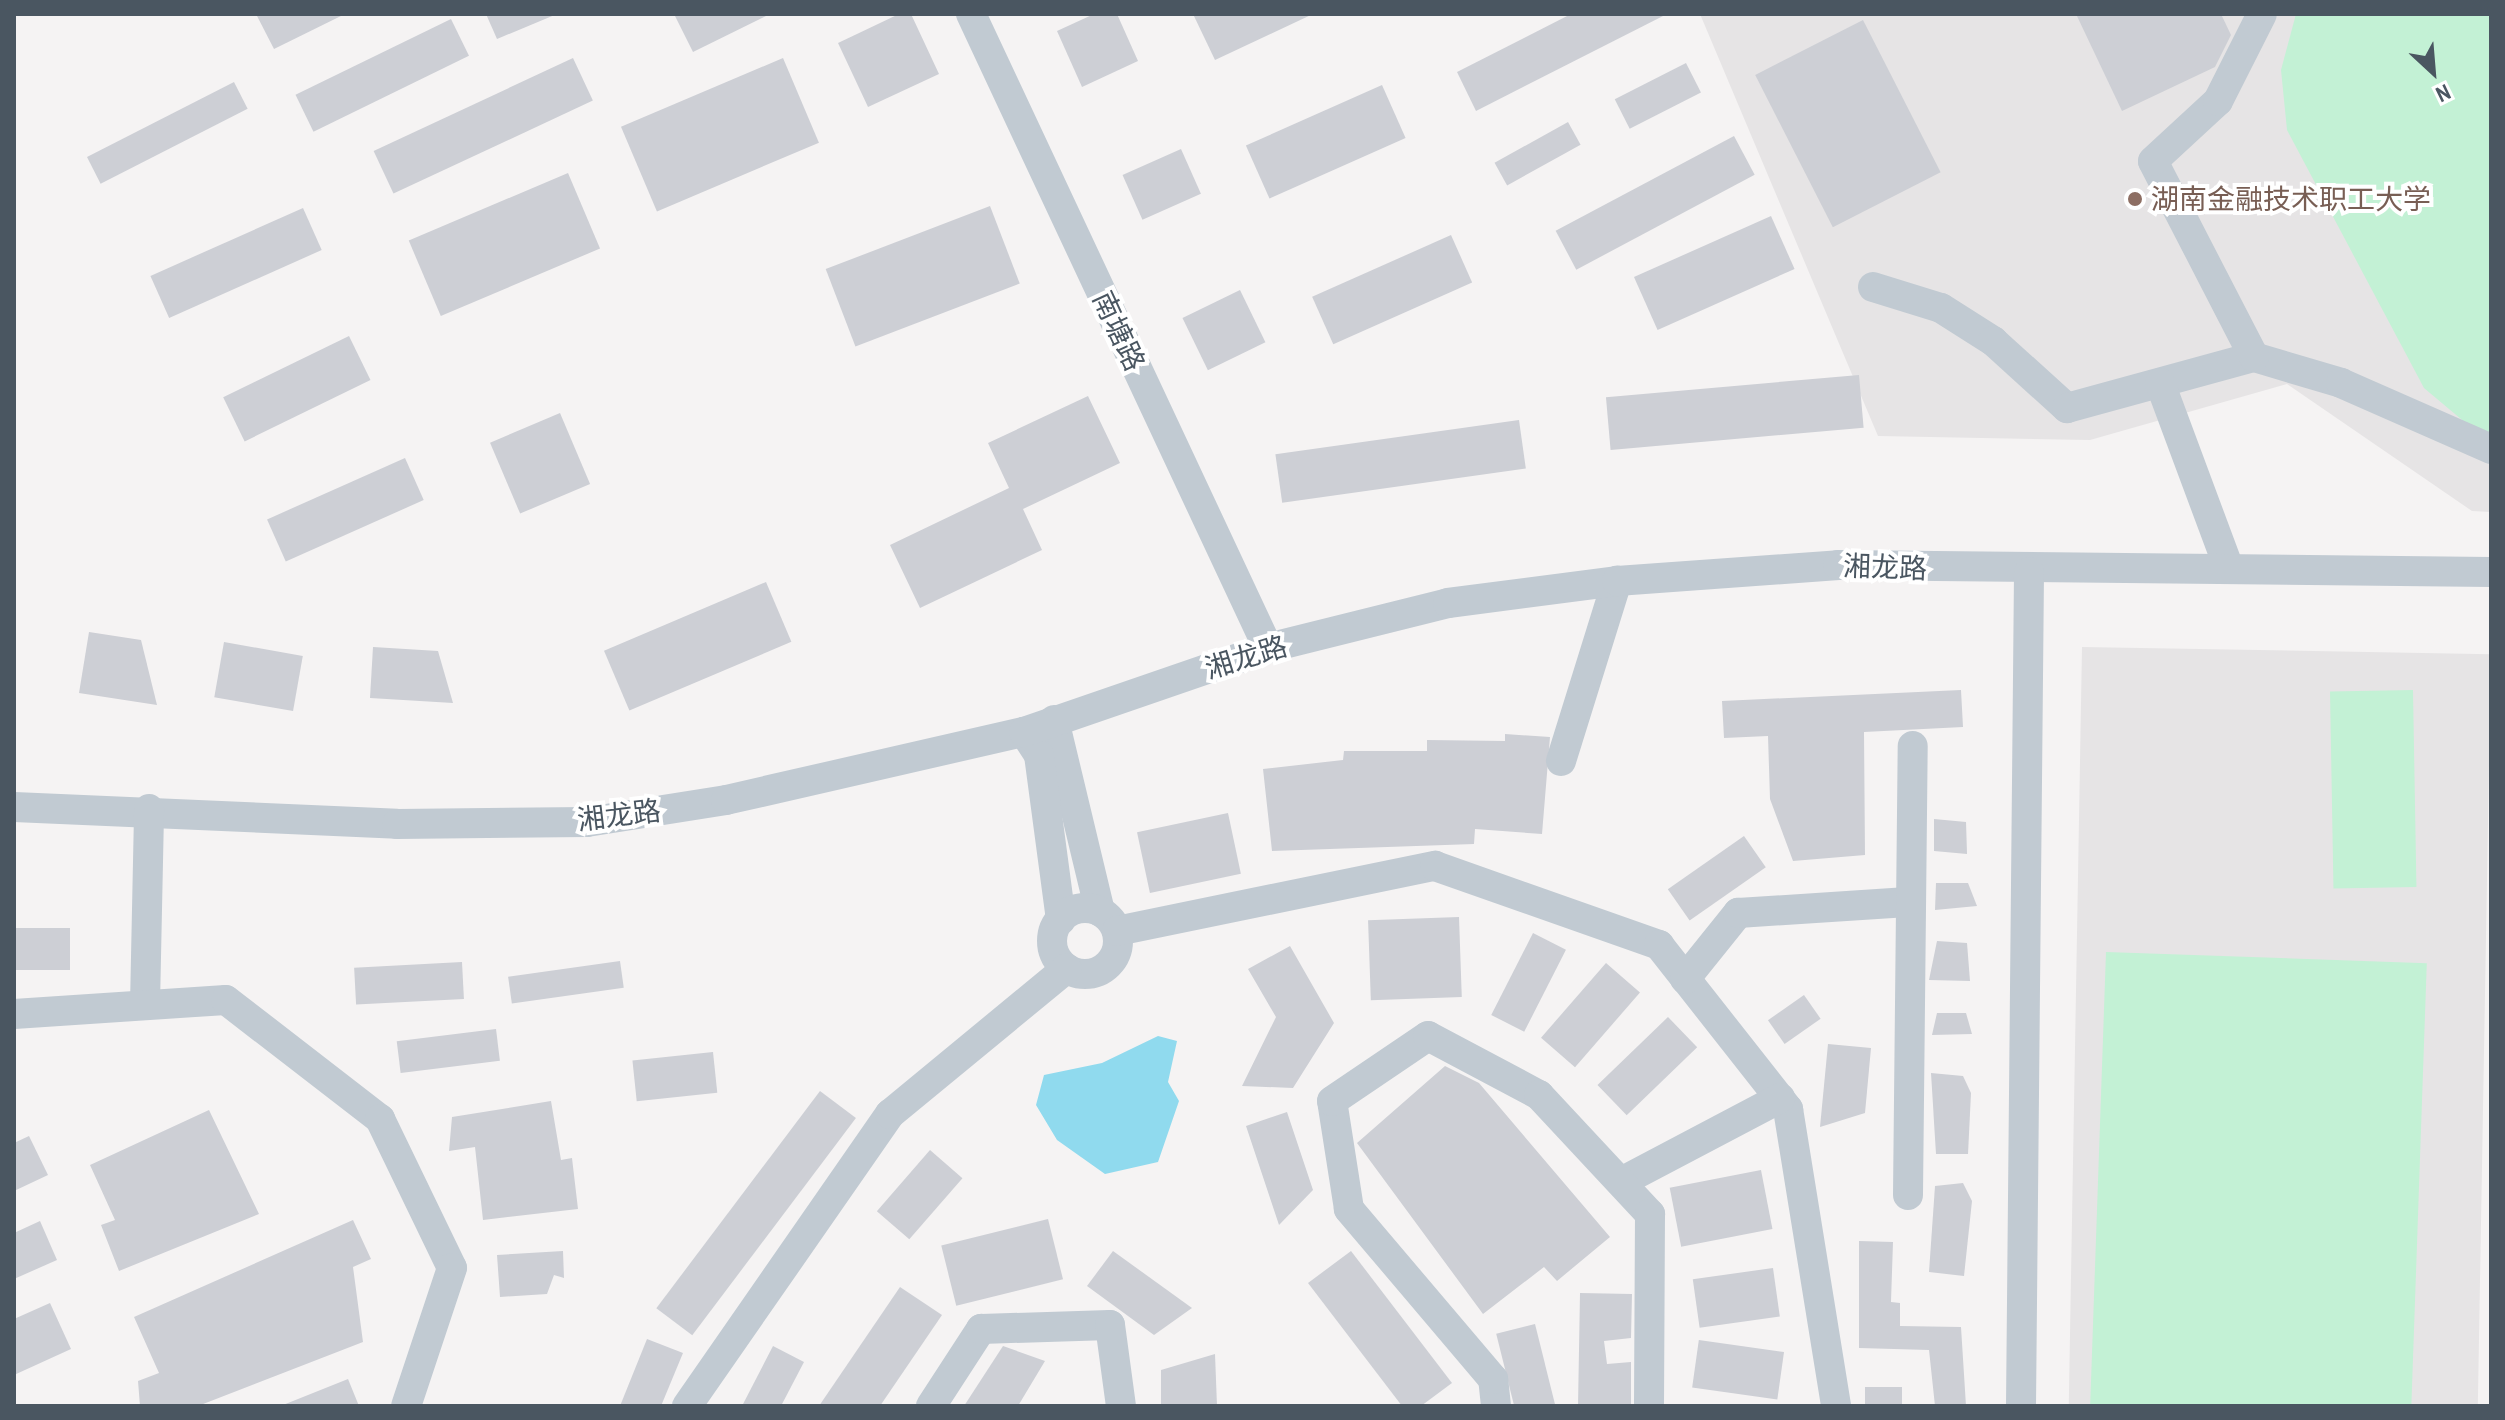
<!DOCTYPE html>
<meta charset="utf-8">
<style>
body{margin:0}
#map{position:relative;width:2505px;height:1420px;overflow:hidden;background:#f5f3f3;font-family:"Archivo Narrow","Noto Sans SC",sans-serif}
div>[style]{position:absolute}
[style*='--x']{left:calc(var(--x)*1px);top:calc(var(--y)*1px);width:calc(var(--w)*1px);rotate:calc(var(--a)*1deg)}
.education>*{inset:0;background:#e6e4e5;transform-origin:0 0}
.green>*{inset:0;background:#c3f1d5;transform-origin:0 0}
.water>*{inset:0;background:#90daee}
.building>*{inset:0;background:#cdcfd5;transform-origin:0 0}
.minor>*{height:30px;margin:-15px;padding:0 15px;transform-origin:15px;border-radius:15px;background:#c1cad2}
.minor>.ring{margin:-15px;padding:0;box-sizing:content-box;background:none;border:30px solid #c1cad2;border-radius:50%}
.dots>*{width:22px;height:22px;translate:-50% -50%;box-sizing:border-box;border:4px solid #fff;border-radius:50%}
span{translate:-50% -50%;white-space:nowrap;text-align:center;line-height:1.15;-webkit-text-stroke:8px #fff;paint-order:stroke}
.education-label{font-size:28px;color:#785e54}
.left{translate:0 -50%;text-align:left}
.street-label{font-size:28px;color:#4a5661}
.frame{position:absolute;inset:0;border:16px solid #4a5661;pointer-events:none}
.north{position:absolute;left:2393px;top:32px;width:80px;height:80px;-webkit-text-stroke:6px #fff;paint-order:stroke;rotate:154deg;font-size:22px;font-weight:700;line-height:32px;text-align:center;color:#4a5661}
.north::after{content:'';display:block;margin:auto;width:28px;height:36px;background:#4a5661;clip-path:polygon(50% 0,100% 100%,50% 72%,0 100%)}
</style>
<div id="map">
<div class="education">
<i style="clip-path:polygon(1700px 14px,2491px 14px,2491px 512px,2472px 511px,2287px 384px,2090px 440px,1878px 436px)"></i>
<i style="left:2082px;top:647px;width:409px;height:759px;rotate:1deg"></i>
</div>
<div class="green">
<i style="clip-path:polygon(2296px 14px,2491px 14px,2491px 436px,2480px 435px,2424px 388px,2287px 130px,2281px 70px)"></i>
<i style="left:2413px;top:690px;width:197px;height:83px;rotate:89deg"></i>
<i style="left:2106px;top:952px;width:321px;height:454px;rotate:2deg"></i>
</div>
<div class="water">
<i style="clip-path:polygon(1158px 1036px,1177px 1041px,1168px 1082px,1179px 1101px,1158px 1162px,1105px 1174px,1057px 1140px,1036px 1105px,1044px 1075px,1102px 1063px)"></i>
</div>
<div class="building">
<i style="clip-path:polygon(256px 14px,345px 14px,274px 49px)"></i>
<i style="clip-path:polygon(486px 14px,557px 14px,497px 39px)"></i>
<i style="clip-path:polygon(674px 14px,770px 14px,693px 52px)"></i>
<i style="clip-path:polygon(899px 14px,911px 14px,939px 74px,868px 107px,838px 43px)"></i>
<i style="clip-path:polygon(1094px 14px,1117px 14px,1138px 61px,1082px 87px,1057px 31px)"></i>
<i style="clip-path:polygon(1193px 14px,1313px 14px,1215px 60px)"></i>
<i style="clip-path:polygon(1571px 14px,1667px 14px,1476px 111px,1457px 72px)"></i>
<i style="clip-path:polygon(2076px 14px,2221px 14px,2231px 35px,2215px 67px,2122px 111px)"></i>
<i style="left:451px;top:19px;width:41px;height:173px;rotate:64deg"></i>
<i style="left:1863px;top:20px;width:171px;height:121px;rotate:63deg"></i>
<i style="left:573px;top:58px;width:47px;height:220px;rotate:65deg"></i>
<i style="left:783px;top:58px;width:92px;height:176px;rotate:67deg"></i>
<i style="left:1686px;top:63px;width:33px;height:80px;rotate:63deg"></i>
<i style="left:234px;top:82px;width:30px;height:165px;rotate:63deg"></i>
<i style="left:1382px;top:85px;width:58px;height:149px;rotate:66deg"></i>
<i style="left:1568px;top:122px;width:26px;height:84px;rotate:61deg"></i>
<i style="left:1734px;top:136px;width:44px;height:202px;rotate:62deg"></i>
<i style="left:1181px;top:149px;width:49px;height:64px;rotate:66deg"></i>
<i style="left:568px;top:173px;width:82px;height:173px;rotate:67deg"></i>
<i style="left:990px;top:206px;width:83px;height:176px;rotate:69deg"></i>
<i style="left:303px;top:208px;width:46px;height:167px;rotate:66deg"></i>
<i style="left:1771px;top:216px;width:58px;height:150px;rotate:66deg"></i>
<i style="left:1451px;top:235px;width:52px;height:152px;rotate:66deg"></i>
<i style="left:1240px;top:290px;width:58px;height:64px;rotate:64deg"></i>
<i style="left:349px;top:336px;width:49px;height:140px;rotate:64deg"></i>
<i style="left:1859px;top:375px;width:53px;height:254px;rotate:85deg"></i>
<i style="clip-path:polygon(1088px 396px,1120px 463px,1023px 509px,1042px 550px,920px 608px,890px 545px,1009px 488px,988px 443px)"></i>
<i style="left:560px;top:413px;width:77px;height:76px;rotate:67deg"></i>
<i style="left:1519px;top:420px;width:49px;height:246px;rotate:82deg"></i>
<i style="left:405px;top:458px;width:46px;height:151px;rotate:66deg"></i>
<i style="left:766px;top:582px;width:65px;height:176px;rotate:67deg"></i>
<i style="clip-path:polygon(89px 632px,141px 640px,157px 705px,79px 693px)"></i>
<i style="left:224px;top:642px;width:80px;height:56px;rotate:10deg"></i>
<i style="clip-path:polygon(373px 647px,438px 651px,453px 703px,370px 698px)"></i>
<i style="clip-path:polygon(1961px 690px,1963px 727px,1864px 732px,1865px 855px,1793px 861px,1770px 799px,1768px 736px,1724px 738px,1722px 701px)"></i>
<i style="clip-path:polygon(1505px 734px,1550px 737px,1542px 834px,1475px 829px,1474px 844px,1272px 851px,1263px 769px,1343px 760px,1344px 751px,1427px 751px,1427px 740px,1505px 741px)"></i>
<i style="left:1228px;top:813px;width:62px;height:93px;rotate:78deg"></i>
<i style="clip-path:polygon(1934px 819px,1966px 822px,1967px 854px,1934px 851px)"></i>
<i style="left:1744px;top:836px;width:38px;height:93px;rotate:55deg"></i>
<i style="clip-path:polygon(1936px 883px,1968px 883px,1977px 906px,1935px 910px)"></i>
<i style="left:1459px;top:917px;width:80px;height:91px;rotate:88deg"></i>
<i style="left:14px;top:928px;width:56px;height:42px"></i>
<i style="left:1533px;top:933px;width:37px;height:92px;rotate:27deg"></i>
<i style="clip-path:polygon(1937px 941px,1967px 943px,1970px 981px,1929px 980px)"></i>
<i style="clip-path:polygon(1290px 946px,1334px 1023px,1293px 1088px,1242px 1086px,1276px 1017px,1248px 969px)"></i>
<i style="left:620px;top:961px;width:27px;height:113px;rotate:82deg"></i>
<i style="left:462px;top:962px;width:37px;height:108px;rotate:87deg"></i>
<i style="left:1606px;top:963px;width:45px;height:99px;rotate:41deg"></i>
<i style="left:1804px;top:995px;width:29px;height:44px;rotate:55deg"></i>
<i style="clip-path:polygon(1937px 1013px,1966px 1013px,1972px 1034px,1932px 1035px)"></i>
<i style="left:1668px;top:1017px;width:42px;height:98px;rotate:46deg"></i>
<i style="left:496px;top:1029px;width:32px;height:100px;rotate:83deg"></i>
<i style="clip-path:polygon(1828px 1044px,1871px 1048px,1865px 1113px,1820px 1127px)"></i>
<i style="left:713px;top:1052px;width:41px;height:81px;rotate:84deg"></i>
<i style="clip-path:polygon(1445px 1066px,1479px 1083px,1610px 1237px,1557px 1281px,1544px 1267px,1483px 1314px,1357px 1143px)"></i>
<i style="clip-path:polygon(1931px 1073px,1963px 1076px,1971px 1093px,1968px 1154px,1936px 1154px)"></i>
<i style="left:820px;top:1091px;width:45px;height:272px;rotate:37deg"></i>
<i style="clip-path:polygon(551px 1101px,561px 1160px,572px 1158px,578px 1209px,483px 1220px,475px 1147px,449px 1151px,452px 1117px)"></i>
<i style="clip-path:polygon(209px 1110px,259px 1214px,119px 1271px,101px 1225px,115px 1220px,90px 1165px)"></i>
<i style="clip-path:polygon(1287px 1112px,1313px 1190px,1279px 1225px,1246px 1126px)"></i>
<i style="clip-path:polygon(29px 1136px,48px 1175px,14px 1191px,14px 1143px)"></i>
<i style="left:930px;top:1150px;width:43px;height:81px;rotate:41deg"></i>
<i style="left:1761px;top:1170px;width:60px;height:93px;rotate:79deg"></i>
<i style="clip-path:polygon(1963px 1183px,1972px 1201px,1964px 1276px,1929px 1272px,1935px 1186px)"></i>
<i style="left:1048px;top:1219px;width:62px;height:110px;rotate:76deg"></i>
<i style="clip-path:polygon(353px 1220px,371px 1259px,353px 1267px,363px 1342px,198px 1406px,140px 1406px,138px 1381px,159px 1373px,134px 1317px)"></i>
<i style="clip-path:polygon(40px 1221px,57px 1260px,14px 1279px,14px 1233px)"></i>
<i style="clip-path:polygon(1859px 1241px,1893px 1242px,1891px 1302px,1900px 1303px,1900px 1326px,1961px 1327px,1966px 1406px,1935px 1406px,1929px 1350px,1859px 1348px)"></i>
<i style="clip-path:polygon(563px 1251px,564px 1278px,554px 1275px,547px 1294px,500px 1297px,497px 1255px)"></i>
<i style="clip-path:polygon(1113px 1251px,1192px 1308px,1154px 1335px,1087px 1286px)"></i>
<i style="clip-path:polygon(1351px 1251px,1452px 1383px,1421px 1406px,1402px 1406px,1308px 1283px)"></i>
<i style="left:1773px;top:1268px;width:49px;height:81px;rotate:82deg"></i>
<i style="clip-path:polygon(900px 1287px,942px 1315px,880px 1406px,819px 1406px)"></i>
<i style="clip-path:polygon(1580px 1293px,1632px 1294px,1631px 1338px,1604px 1341px,1607px 1364px,1631px 1362px,1631px 1406px,1578px 1406px)"></i>
<i style="clip-path:polygon(50px 1303px,71px 1349px,14px 1375px,14px 1319px)"></i>
<i style="left:1535px;top:1324px;width:85px;height:40px;rotate:76deg"></i>
<i style="clip-path:polygon(647px 1339px,683px 1353px,661px 1406px,620px 1406px)"></i>
<i style="clip-path:polygon(773px 1346px,804px 1362px,781px 1406px,742px 1406px)"></i>
<i style="clip-path:polygon(1003px 1346px,1045px 1361px,1018px 1406px,964px 1406px)"></i>
<i style="left:1784px;top:1352px;width:48px;height:86px;rotate:98deg"></i>
<i style="clip-path:polygon(1215px 1354px,1217px 1406px,1161px 1406px,1161px 1370px)"></i>
<i style="clip-path:polygon(348px 1379px,359px 1406px,283px 1406px,283px 1405px)"></i>
<i style="left:1902px;top:1387px;width:19px;height:37px;rotate:90deg"></i>
</div>
<div class="minor">
<i style="--x:971;--y:14;--w:700;--a:64.9"></i>
<i style="--x:1873;--y:287;--w:71;--a:17.2"></i>
<i style="--x:1941;--y:308;--w:62;--a:32.4"></i>
<i style="--x:1993;--y:341;--w:100;--a:42.2"></i>
<i style="--x:2067;--y:408;--w:194;--a:-15.3"></i>
<i style="--x:2254;--y:357;--w:91;--a:16.6"></i>
<i style="--x:2341;--y:383;--w:164;--a:23.7"></i>
<i style="--x:2254;--y:357;--w:220;--a:-117.3"></i>
<i style="--x:2153;--y:161;--w:88;--a:-42.7"></i>
<i style="--x:2218;--y:101;--w:97;--a:-63.2"></i>
<i style="--x:2160;--y:383;--w:198;--a:69.6"></i>
<i style="--x:1054;--y:720;--w:197;--a:76.5"></i>
<i style="--x:1024;--y:732;--w:27;--a:57"></i>
<i style="--x:1039;--y:755;--w:166;--a:82.4"></i>
<i style="--x:1561;--y:761;--w:189;--a:-72.7"></i>
<i style="--x:14;--y:807;--w:383;--a:2.5"></i>
<i style="--x:397;--y:824;--w:190;--a:-0.6"></i>
<i style="--x:587;--y:822;--w:141;--a:-9"></i>
<i style="--x:726;--y:800;--w:306;--a:-12.9"></i>
<i style="--x:1024;--y:732;--w:258;--a:-19"></i>
<i style="--x:1268;--y:648;--w:186;--a:-14"></i>
<i style="--x:1448;--y:603;--w:170;--a:-7.4"></i>
<i style="--x:1617;--y:581;--w:222;--a:-4.1"></i>
<i style="--x:1838;--y:565;--w:653;--a:0.61"></i>
<i class="ring" style="left:1052px;top:908px;width:36px;height:36px"></i>
<i style="--x:1117;--y:931;--w:325;--a:-11.6"></i>
<i style="--x:1435;--y:866;--w:238;--a:19.4"></i>
<i style="--x:1659;--y:945;--w:209;--a:51.8"></i>
<i style="--x:1788;--y:1109;--w:301;--a:80.8"></i>
<i style="--x:1685;--y:979;--w:85;--a:-51.2"></i>
<i style="--x:1738;--y:913;--w:170;--a:-3.7"></i>
<i style="--x:145;--y:1005;--w:196;--a:-88.8"></i>
<i style="--x:14;--y:1014;--w:212;--a:-3.8"></i>
<i style="--x:226;--y:1000;--w:195;--a:37.7"></i>
<i style="--x:380;--y:1119;--w:165;--a:64.2"></i>
<i style="--x:452;--y:1268;--w:145;--a:108.4"></i>
<i style="--x:1621;--y:1182;--w:180;--a:-27.8"></i>
<i style="--x:1908;--y:1195;--w:449;--a:-89.4"></i>
<i style="--x:687;--y:1406;--w:356;--a:-55.2"></i>
<i style="--x:890;--y:1114;--w:229;--a:-39.5"></i>
<i style="--x:931;--y:1406;--w:92;--a:-57"></i>
<i style="--x:981;--y:1329;--w:129;--a:-1.8"></i>
<i style="--x:1110;--y:1325;--w:82;--a:82.3"></i>
<i style="--x:1496;--y:1406;--w:27;--a:-96"></i>
<i style="--x:1493;--y:1379;--w:223;--a:-130.3"></i>
<i style="--x:1349;--y:1209;--w:109;--a:-98.9"></i>
<i style="--x:1332;--y:1101;--w:116;--a:-34.1"></i>
<i style="--x:1428;--y:1036;--w:126;--a:28"></i>
<i style="--x:1539;--y:1095;--w:163;--a:47"></i>
<i style="--x:1650;--y:1214;--w:192;--a:90.3"></i>
<i style="--x:2021;--y:1406;--w:834;--a:-89.45"></i>
</div>
<div class="dots">
<i style="left:2135px;top:199px;background:#8d6e63"></i>
</div>
<div class="education-label">
<span class="left" style="left:2151px;top:199px">湖南金融技术职工大学</span>
</div>
<div class="street-label">
<span style="left:1119px;top:331px;rotate:65deg">南塘路</span>
<span style="left:1885px;top:567px;rotate:2deg">湘龙路</span>
<span style="left:1246px;top:657px;rotate:-17deg">湘龙路</span>
<span style="left:619px;top:815px;rotate:-7deg">湘龙路</span>
</div>
<div class="frame"></div>
<div class="north">N</div>
</div>
